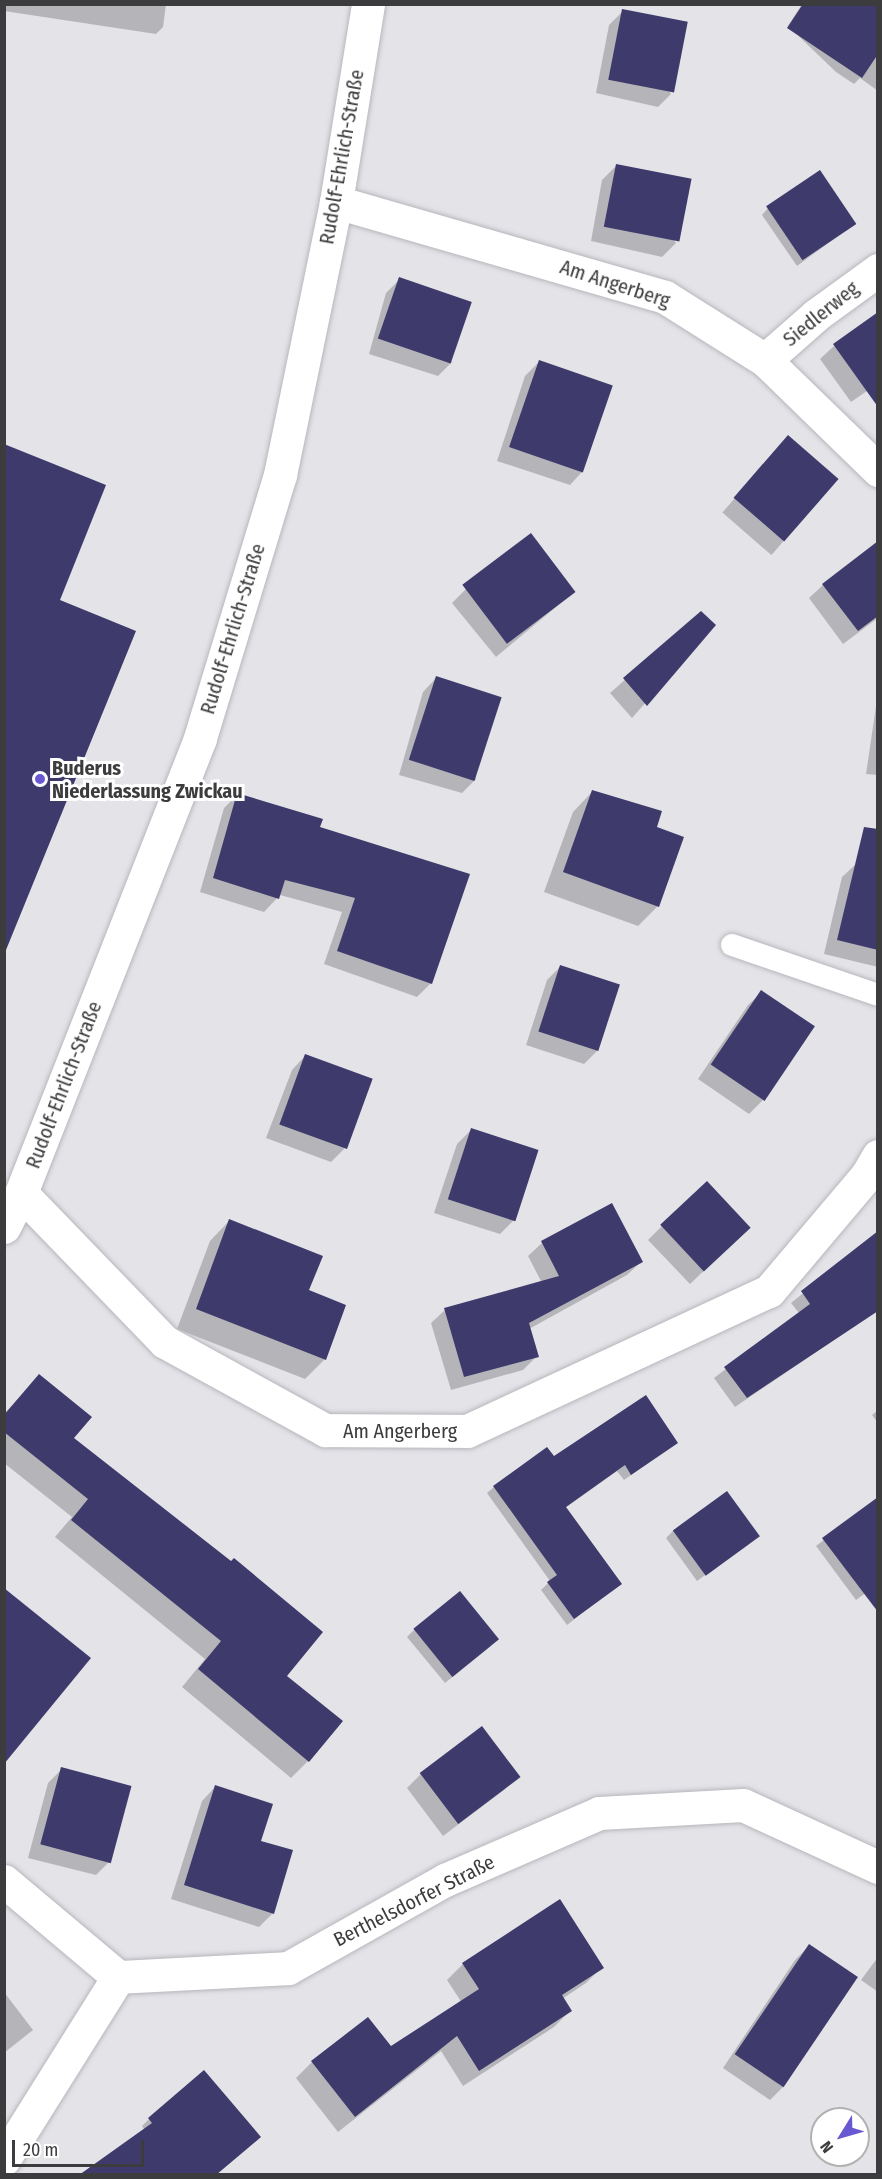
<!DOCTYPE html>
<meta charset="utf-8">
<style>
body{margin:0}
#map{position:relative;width:882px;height:2179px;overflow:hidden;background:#e3e3e8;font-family:"Fira Sans Condensed",sans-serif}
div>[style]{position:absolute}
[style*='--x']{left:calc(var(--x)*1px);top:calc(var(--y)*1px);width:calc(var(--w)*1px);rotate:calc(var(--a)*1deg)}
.shadow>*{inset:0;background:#0003;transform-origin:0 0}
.building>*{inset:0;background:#3e3b6c;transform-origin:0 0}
.roads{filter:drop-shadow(0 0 2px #b6b7bc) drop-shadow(0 0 2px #b6b7bc)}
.lane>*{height:22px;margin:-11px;padding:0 11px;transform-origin:11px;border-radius:11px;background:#fff}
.street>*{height:33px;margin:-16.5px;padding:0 16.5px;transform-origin:16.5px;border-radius:16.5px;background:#fff}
.secondary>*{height:33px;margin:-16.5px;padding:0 16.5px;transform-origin:16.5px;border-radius:16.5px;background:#fff}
.dots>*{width:16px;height:16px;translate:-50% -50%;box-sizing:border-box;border:3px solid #fff;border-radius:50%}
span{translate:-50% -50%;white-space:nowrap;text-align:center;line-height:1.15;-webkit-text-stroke:6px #fff;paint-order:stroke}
.street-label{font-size:20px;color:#3c3c3e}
.poi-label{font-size:20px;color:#3c3c3e;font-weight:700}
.left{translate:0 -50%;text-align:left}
.frame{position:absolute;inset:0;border:6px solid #3c3c3e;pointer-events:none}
.north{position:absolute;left:810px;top:2107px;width:60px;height:60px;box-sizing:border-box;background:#fff;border:2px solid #b1b1b2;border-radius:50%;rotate:233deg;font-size:16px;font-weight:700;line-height:24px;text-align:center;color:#3c3c3e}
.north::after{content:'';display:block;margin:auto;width:21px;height:27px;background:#6859d2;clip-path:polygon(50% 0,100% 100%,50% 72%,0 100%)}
.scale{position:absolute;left:12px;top:2140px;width:132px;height:27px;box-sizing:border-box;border:3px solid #3c3c3e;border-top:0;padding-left:8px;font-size:18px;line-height:21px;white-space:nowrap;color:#3c3c3e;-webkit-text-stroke:4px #fff;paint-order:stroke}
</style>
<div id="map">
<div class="shadow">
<i style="clip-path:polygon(4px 4px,166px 4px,163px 27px,156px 34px,4px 11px)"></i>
<i style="clip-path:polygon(802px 4px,878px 4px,878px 91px,860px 78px,854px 84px,836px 72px,788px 26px)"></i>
<i style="clip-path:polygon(623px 11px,671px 94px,658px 107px,596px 93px,609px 25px)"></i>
<i style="clip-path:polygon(616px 166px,676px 243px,662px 257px,591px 241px,602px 180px)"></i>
<i style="clip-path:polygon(768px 208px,838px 236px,797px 266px,762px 215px)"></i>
<i style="clip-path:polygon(400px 279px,452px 362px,438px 376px,369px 354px,386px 293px)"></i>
<i style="clip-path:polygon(878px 314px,867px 391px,851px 402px,820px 359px,834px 346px)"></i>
<i style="clip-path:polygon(539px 362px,583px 471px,570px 485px,497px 461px,525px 376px)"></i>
<i style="left:788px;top:437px;width:65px;height:100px;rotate:41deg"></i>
<i style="clip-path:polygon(4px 445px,58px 601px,13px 929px,4px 937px)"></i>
<i style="clip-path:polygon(878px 543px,878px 618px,843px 644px,809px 598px,823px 585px)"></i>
<i style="clip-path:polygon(466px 589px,574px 592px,496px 657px,452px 603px)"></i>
<i style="clip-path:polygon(701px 613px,714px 625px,632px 718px,610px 693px)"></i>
<i style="clip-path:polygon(436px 678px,476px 779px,462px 793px,399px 775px,423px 692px)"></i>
<i style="clip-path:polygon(878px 693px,878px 775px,866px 774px)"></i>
<i style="clip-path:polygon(592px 792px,655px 828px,658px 906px,638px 926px,544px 892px,573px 812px)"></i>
<i style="clip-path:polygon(238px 794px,318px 828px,431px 983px,417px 997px,324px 964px,342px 912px,280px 895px,264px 912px,200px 892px,224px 808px)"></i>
<i style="clip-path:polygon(856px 864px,878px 869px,878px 967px,824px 954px,842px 877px)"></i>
<i style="clip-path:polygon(561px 966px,598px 1050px,584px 1064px,526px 1045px,547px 980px)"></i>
<i style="clip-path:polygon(762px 992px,763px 1100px,749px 1114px,698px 1079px,748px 1005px)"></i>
<i style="clip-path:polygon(305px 1056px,345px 1148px,331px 1162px,266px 1138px,292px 1070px)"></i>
<i style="clip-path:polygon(471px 1130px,514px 1220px,500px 1234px,434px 1213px,457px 1144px)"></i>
<i style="clip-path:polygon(611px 1205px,641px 1262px,627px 1275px,529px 1329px,537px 1356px,523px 1370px,451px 1390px,431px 1323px,445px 1310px,542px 1283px,528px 1256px,542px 1243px)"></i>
<i style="clip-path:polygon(229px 1221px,307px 1291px,325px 1359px,305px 1379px,177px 1329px,210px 1241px)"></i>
<i style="clip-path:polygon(662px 1226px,735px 1241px,690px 1284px,648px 1240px)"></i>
<i style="clip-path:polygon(865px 1243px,878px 1310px,735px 1407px,714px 1378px,799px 1313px,791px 1303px)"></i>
<i style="clip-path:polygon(39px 1376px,72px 1438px,285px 1676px,308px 1761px,291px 1778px,182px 1687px,205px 1659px,55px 1537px,72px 1517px,4px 1463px,4px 1414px)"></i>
<i style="clip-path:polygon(878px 1410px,878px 1423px,872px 1415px)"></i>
<i style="clip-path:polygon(676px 1443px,624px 1480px,617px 1471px,565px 1508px,620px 1584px,567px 1625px,541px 1590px,550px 1581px,487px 1493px,494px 1487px,553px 1458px)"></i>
<i style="clip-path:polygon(878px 1498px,878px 1584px,856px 1600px,816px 1546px)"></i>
<i style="clip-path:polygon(673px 1531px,758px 1536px,697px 1581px,666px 1538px)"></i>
<i style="clip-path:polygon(414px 1630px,491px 1646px,445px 1683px,407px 1637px)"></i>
<i style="clip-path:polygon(62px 1769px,109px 1862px,96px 1875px,28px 1858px,48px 1783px)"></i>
<i style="clip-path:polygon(421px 1774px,518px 1776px,504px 1790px,443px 1836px,407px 1788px)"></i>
<i style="clip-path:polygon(215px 1787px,259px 1842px,273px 1913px,259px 1927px,171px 1899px,202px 1801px)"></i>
<i style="clip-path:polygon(809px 1946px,784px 2086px,770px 2100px,723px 2068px,795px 1960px)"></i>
<i style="clip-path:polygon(878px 1957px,878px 1992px,861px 1980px)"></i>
<i style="clip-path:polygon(463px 1964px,602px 1967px,586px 1983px,562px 1999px,570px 2011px,554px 2027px,463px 2086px,441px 2051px,338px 2132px,296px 2078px,312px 2062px,368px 2019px,391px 2048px,462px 2003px,447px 1980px)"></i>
<i style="clip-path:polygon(4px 1992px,33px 2030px,4px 2053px)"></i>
<i style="clip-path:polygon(204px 2072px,145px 2130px,142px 2126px,149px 2119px)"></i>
</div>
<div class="building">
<i style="clip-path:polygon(803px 4px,878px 4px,878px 54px,862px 78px,787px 28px)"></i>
<i style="left:622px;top:9px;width:67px;height:72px;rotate:11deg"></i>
<i style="left:616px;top:164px;width:77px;height:64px;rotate:11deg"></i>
<i style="left:820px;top:170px;width:65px;height:65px;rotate:56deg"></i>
<i style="left:399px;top:277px;width:77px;height:65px;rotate:19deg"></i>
<i style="clip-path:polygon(878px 312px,878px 407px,833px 344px)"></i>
<i style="left:539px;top:360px;width:78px;height:92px;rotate:19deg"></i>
<i style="left:788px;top:435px;width:67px;height:83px;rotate:41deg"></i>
<i style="clip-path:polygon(4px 444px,106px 485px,60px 600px,136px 631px,6px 950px)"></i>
<i style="left:531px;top:533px;width:74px;height:86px;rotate:53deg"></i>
<i style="clip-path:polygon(878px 541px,878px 616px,858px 631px,822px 584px)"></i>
<i style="clip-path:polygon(701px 611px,716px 625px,647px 706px,623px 678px)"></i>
<i style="left:436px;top:676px;width:69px;height:88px;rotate:18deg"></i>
<i style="clip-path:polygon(592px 790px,662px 811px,657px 827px,684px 837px,659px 907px,563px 872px)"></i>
<i style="clip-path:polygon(237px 793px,323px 819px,320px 827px,470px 874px,432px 984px,337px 951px,355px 898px,285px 880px,279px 899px,213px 878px)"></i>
<i style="clip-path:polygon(864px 827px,878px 829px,878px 950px,837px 940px)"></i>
<i style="left:560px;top:965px;width:63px;height:70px;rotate:18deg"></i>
<i style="left:761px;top:990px;width:65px;height:90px;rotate:34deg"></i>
<i style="left:305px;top:1054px;width:72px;height:75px;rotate:20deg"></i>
<i style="left:471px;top:1128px;width:71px;height:75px;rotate:18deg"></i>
<i style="left:707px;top:1181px;width:64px;height:64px;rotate:47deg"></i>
<i style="clip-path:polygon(612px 1203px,643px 1262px,529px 1323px,539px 1357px,464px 1377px,444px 1308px,559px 1276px,541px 1241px)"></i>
<i style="clip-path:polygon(229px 1219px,323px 1256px,309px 1290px,346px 1305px,326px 1360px,196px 1309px)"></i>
<i style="clip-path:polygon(878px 1231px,878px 1311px,747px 1398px,724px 1367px,810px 1304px,801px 1291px)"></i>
<i style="clip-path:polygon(39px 1374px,92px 1417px,74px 1438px,231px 1561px,234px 1558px,323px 1632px,287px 1676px,343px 1721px,309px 1762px,198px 1669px,221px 1641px,71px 1520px,88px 1499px,4px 1432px,4px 1415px)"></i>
<i style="clip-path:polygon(646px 1395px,678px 1443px,631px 1475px,625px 1465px,566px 1507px,622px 1584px,574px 1619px,547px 1582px,557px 1575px,493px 1486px,547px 1447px,554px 1456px)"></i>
<i style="left:727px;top:1491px;width:56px;height:67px;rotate:54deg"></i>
<i style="clip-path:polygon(878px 1497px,878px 1612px,822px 1538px)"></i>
<i style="clip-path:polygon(4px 1588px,91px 1658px,4px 1764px)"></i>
<i style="left:460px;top:1591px;width:62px;height:60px;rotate:51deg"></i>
<i style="left:482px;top:1726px;width:64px;height:78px;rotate:53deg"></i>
<i style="left:61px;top:1767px;width:73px;height:80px;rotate:15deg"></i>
<i style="clip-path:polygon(215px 1785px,273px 1804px,261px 1841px,293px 1850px,274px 1914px,184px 1885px)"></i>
<i style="clip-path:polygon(560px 1899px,604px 1968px,562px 1995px,572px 2011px,479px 2071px,457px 2036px,355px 2117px,311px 2061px,368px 2017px,391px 2046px,479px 1989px,462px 1963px)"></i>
<i style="left:809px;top:1944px;width:59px;height:133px;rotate:34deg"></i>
<i style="clip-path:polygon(204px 2070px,261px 2137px,216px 2175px,79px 2175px,152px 2123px,148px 2118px)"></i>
</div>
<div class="roads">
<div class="lane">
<i style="--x:732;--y:945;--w:154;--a:18.9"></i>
</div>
<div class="street">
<i style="--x:336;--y:202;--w:342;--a:16.1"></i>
<i style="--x:665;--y:297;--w:118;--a:32.2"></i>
<i style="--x:765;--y:360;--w:158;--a:44.2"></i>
<i style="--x:765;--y:360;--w:68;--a:-41.4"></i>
<i style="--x:816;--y:315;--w:77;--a:-36"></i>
<i style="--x:21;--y:1193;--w:207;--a:46"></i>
<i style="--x:165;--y:1342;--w:183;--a:28.8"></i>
<i style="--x:325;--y:1430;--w:142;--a:0.4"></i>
<i style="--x:467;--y:1431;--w:333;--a:-24.9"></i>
<i style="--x:769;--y:1291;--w:152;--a:-49.8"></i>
<i style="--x:867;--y:1175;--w:22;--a:-60"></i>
<i style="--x:4;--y:1227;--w:38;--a:-63"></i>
<i style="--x:21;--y:1193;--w:489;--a:-68.5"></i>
<i style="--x:200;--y:738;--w:275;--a:-73.1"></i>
<i style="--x:280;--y:475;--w:279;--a:-78.4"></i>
<i style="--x:336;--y:202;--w:201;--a:-80.8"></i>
<i style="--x:4;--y:2159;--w:215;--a:-57.9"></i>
</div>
<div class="secondary">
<i style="--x:4;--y:1881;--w:149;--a:40.1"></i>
<i style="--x:118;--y:1977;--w:170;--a:-3"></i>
<i style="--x:288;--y:1968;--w:180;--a:-29.3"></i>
<i style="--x:445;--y:1880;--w:168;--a:-23.5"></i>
<i style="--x:599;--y:1813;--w:144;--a:-3.2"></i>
<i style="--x:743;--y:1805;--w:149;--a:24.7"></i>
</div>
</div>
<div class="dots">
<i style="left:40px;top:779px;background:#6859d2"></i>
</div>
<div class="street-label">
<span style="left:342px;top:157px;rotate:-80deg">Rudolf-Ehrlich-Straße</span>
<span style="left:615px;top:284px;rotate:18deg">Am Angerberg</span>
<span style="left:821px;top:314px;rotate:-39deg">Siedlerweg</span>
<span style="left:233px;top:629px;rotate:-73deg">Rudolf-Ehrlich-Straße</span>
<span style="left:64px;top:1085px;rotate:-69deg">Rudolf-Ehrlich-Straße</span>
<span style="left:400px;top:1431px">Am Angerberg</span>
<span style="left:414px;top:1901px;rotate:-27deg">Berthelsdorfer Straße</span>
</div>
<div class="poi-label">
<span class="left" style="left:52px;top:780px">Buderus<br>Niederlassung Zwickau</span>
</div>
<div class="frame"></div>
<div class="north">N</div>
<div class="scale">20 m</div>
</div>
